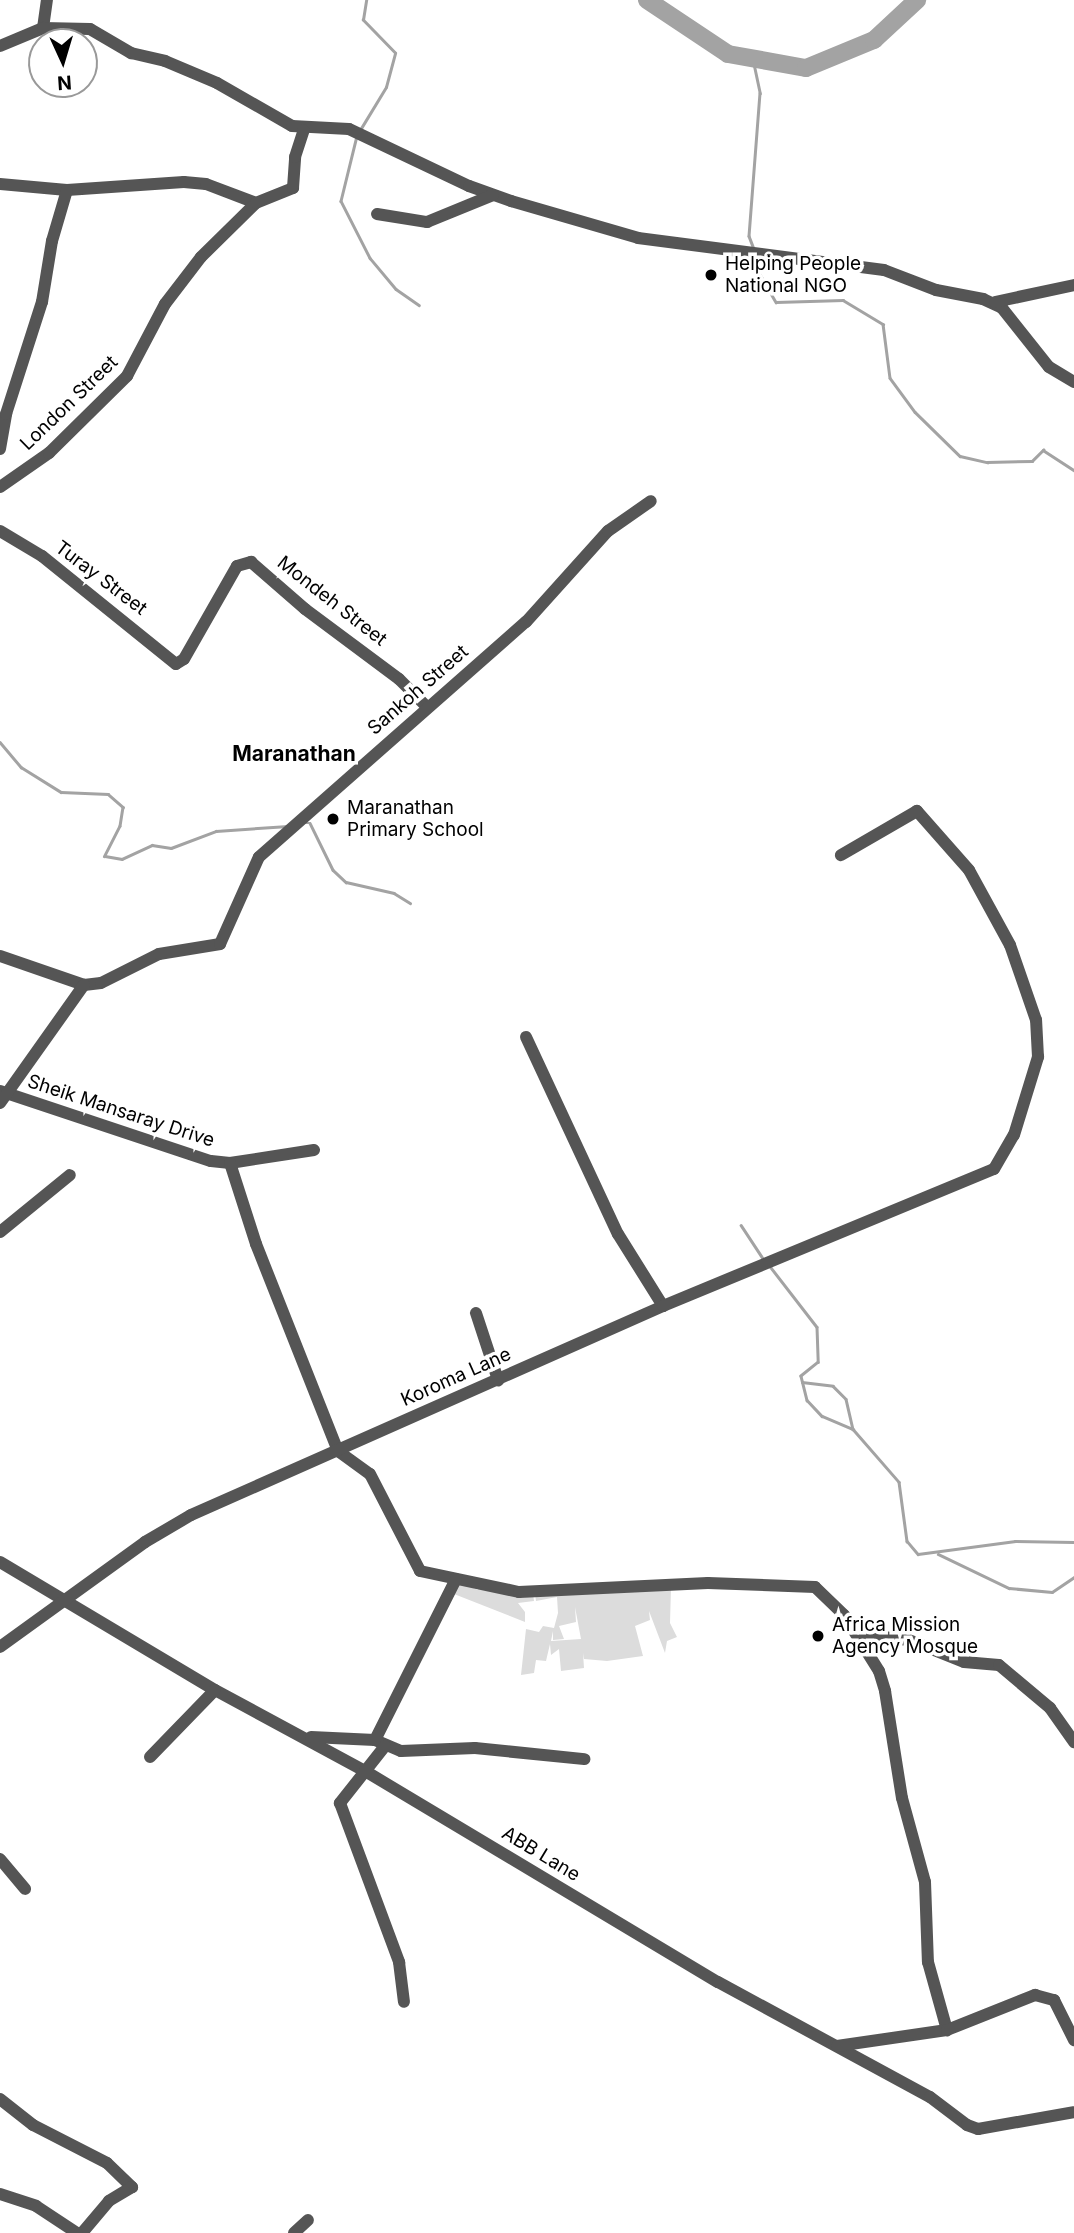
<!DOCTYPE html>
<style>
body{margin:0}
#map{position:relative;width:1074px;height:2233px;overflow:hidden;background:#fff;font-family:Inter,sans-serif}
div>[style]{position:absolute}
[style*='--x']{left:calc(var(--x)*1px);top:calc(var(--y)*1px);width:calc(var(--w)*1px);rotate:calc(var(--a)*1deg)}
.green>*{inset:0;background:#dcdcdc}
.stream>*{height:2.5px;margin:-1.25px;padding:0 1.25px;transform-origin:1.25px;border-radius:1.25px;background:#a3a3a3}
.river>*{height:18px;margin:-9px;padding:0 9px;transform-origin:9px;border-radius:9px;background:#a3a3a3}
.street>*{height:12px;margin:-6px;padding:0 6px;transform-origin:6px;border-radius:6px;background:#555}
.dots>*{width:19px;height:19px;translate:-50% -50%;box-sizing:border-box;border:4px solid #fff;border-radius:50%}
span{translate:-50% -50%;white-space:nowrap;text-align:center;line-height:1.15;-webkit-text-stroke:7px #fff;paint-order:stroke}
.poi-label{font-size:19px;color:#000}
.left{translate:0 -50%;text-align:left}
.street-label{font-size:19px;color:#000}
.neighbourhood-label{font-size:21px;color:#000;font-weight:700}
.north{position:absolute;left:28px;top:28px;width:70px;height:70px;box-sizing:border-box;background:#fff;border:2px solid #999;border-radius:50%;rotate:176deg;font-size:19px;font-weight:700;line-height:28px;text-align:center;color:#000}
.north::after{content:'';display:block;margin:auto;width:24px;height:32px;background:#000;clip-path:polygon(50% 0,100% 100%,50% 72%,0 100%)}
</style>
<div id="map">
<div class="green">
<i style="clip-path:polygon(459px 1582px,478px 1590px,479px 1586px,533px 1594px,534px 1601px,518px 1603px,525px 1612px,525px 1622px,454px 1594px)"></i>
<i style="clip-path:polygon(evenodd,671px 1587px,670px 1623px,677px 1637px,667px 1641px,665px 1653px,649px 1611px,650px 1620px,635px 1626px,643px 1656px,607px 1661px,584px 1659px,583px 1653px,584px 1668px,561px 1671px,559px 1649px,551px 1655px,550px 1644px,546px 1661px,536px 1660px,534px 1673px,521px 1675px,526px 1629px,539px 1632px,543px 1626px,554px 1628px,558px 1613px,557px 1597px,536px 1601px,535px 1594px,671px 1587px,575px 1607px,581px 1639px,551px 1641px,553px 1631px,553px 1640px,564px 1639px,559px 1626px,576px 1622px,575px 1607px)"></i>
</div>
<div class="stream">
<i style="--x:753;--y:59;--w:35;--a:78"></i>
<i style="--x:760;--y:93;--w:143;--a:94.4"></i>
<i style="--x:749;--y:236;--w:14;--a:69"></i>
<i style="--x:360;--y:130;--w:50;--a:-58.8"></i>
<i style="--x:386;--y:87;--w:35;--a:-75"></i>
<i style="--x:395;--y:53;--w:46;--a:-134.1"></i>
<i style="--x:363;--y:20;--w:20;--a:-81"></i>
<i style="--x:357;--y:136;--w:67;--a:103.8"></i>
<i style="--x:341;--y:201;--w:64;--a:63"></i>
<i style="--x:370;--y:258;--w:40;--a:50"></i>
<i style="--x:396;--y:289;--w:28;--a:35"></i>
<i style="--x:757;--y:259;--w:12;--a:85"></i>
<i style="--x:758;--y:271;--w:36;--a:60"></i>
<i style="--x:776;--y:302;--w:67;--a:-1.7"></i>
<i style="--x:843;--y:300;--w:47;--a:31"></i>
<i style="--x:883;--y:324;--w:54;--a:82.6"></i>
<i style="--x:890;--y:378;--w:42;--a:53.7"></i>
<i style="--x:915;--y:412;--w:63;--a:44.4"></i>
<i style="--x:960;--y:456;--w:28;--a:13"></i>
<i style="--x:987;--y:462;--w:45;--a:-1.3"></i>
<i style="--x:1032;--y:461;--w:16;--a:-45"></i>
<i style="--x:1043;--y:450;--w:37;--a:33"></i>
<i style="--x:0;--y:742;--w:33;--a:50"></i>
<i style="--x:21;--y:767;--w:47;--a:32"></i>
<i style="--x:61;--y:792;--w:47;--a:2.4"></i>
<i style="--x:108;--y:794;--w:20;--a:41"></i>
<i style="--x:123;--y:807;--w:19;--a:99"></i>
<i style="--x:120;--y:826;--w:34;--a:117"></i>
<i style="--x:105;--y:856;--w:17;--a:10"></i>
<i style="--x:122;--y:859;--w:33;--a:-25"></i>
<i style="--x:152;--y:845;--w:19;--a:9"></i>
<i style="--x:171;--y:848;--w:48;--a:-20.7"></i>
<i style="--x:216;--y:831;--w:72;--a:-4"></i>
<i style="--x:304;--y:823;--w:6;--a:0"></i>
<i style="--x:310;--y:823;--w:52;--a:63.9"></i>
<i style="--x:333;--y:870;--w:18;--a:43"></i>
<i style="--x:346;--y:882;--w:49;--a:12.9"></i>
<i style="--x:394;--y:893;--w:19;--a:32"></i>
<i style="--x:741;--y:1225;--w:42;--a:56.7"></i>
<i style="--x:769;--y:1265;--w:78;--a:52.3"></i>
<i style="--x:817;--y:1327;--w:35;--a:88"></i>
<i style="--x:818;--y:1362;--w:22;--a:141"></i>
<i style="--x:801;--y:1376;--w:25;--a:76"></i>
<i style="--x:807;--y:1400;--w:22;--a:47"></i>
<i style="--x:822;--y:1416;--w:34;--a:23"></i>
<i style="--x:853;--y:1429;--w:70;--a:49"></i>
<i style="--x:899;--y:1482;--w:60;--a:82.3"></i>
<i style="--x:907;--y:1541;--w:17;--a:50"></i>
<i style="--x:918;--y:1554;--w:98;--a:-7.6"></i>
<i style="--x:1015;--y:1541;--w:59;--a:1"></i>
<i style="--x:802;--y:1382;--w:31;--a:7"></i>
<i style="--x:833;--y:1386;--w:18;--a:45"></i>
<i style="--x:846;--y:1399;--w:31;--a:77"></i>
<i style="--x:938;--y:1554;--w:79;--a:25.6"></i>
<i style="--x:1009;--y:1588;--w:43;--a:5.3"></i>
<i style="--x:1052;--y:1592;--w:27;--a:-34"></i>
</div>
<div class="river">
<i style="--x:647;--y:0;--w:97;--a:33.7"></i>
<i style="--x:728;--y:54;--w:79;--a:10.2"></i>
<i style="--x:806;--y:68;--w:74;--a:-22.4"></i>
<i style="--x:874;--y:40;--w:59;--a:-42.9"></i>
</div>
<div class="street">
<i style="--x:43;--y:28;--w:28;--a:-82"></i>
<i style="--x:0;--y:46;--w:47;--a:-22.7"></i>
<i style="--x:43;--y:28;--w:47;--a:1.2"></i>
<i style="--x:90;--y:29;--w:48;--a:30.3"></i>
<i style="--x:131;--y:53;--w:35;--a:13"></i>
<i style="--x:165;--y:61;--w:56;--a:22.9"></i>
<i style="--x:217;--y:83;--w:86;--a:29.8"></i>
<i style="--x:292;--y:126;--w:57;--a:3"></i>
<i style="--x:349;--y:129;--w:133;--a:25.4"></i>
<i style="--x:469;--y:186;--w:45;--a:19.7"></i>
<i style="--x:511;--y:201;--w:132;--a:16.2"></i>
<i style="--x:638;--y:238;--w:248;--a:7.4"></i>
<i style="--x:884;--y:270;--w:56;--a:21"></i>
<i style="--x:936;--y:290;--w:48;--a:10.8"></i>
<i style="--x:983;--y:299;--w:21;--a:25"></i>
<i style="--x:1002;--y:308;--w:75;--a:51.5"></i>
<i style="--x:1049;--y:367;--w:29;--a:31"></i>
<i style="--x:0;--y:184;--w:67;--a:5.1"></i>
<i style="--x:67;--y:190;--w:117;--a:-3.9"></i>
<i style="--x:184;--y:182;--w:22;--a:5"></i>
<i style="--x:206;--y:184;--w:53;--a:20.8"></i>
<i style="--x:377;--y:214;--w:51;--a:9.1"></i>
<i style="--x:427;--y:222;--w:71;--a:-22.2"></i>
<i style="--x:995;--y:302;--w:81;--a:-12.1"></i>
<i style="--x:0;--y:449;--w:36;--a:-80"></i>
<i style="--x:6;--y:414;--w:118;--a:-72.2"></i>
<i style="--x:42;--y:302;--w:62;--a:-80.7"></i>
<i style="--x:52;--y:241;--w:53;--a:-73.6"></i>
<i style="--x:0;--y:487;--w:60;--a:-34.8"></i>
<i style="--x:49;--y:453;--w:110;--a:-44.6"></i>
<i style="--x:127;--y:376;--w:81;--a:-62.2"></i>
<i style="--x:165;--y:304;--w:59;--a:-52.5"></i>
<i style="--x:201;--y:257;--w:77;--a:-44.5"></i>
<i style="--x:256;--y:203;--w:40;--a:-22"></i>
<i style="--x:293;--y:188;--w:31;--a:-86"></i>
<i style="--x:295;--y:157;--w:28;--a:-72"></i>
<i style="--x:0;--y:531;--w:49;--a:30.8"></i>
<i style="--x:42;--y:556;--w:172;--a:38.9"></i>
<i style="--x:176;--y:664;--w:9;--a:-32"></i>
<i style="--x:184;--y:659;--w:107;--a:-60.3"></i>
<i style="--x:237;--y:566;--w:15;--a:-16"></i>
<i style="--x:251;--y:562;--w:72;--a:41"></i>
<i style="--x:305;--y:609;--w:117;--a:36.7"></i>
<i style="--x:399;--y:679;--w:38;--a:45"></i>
<i style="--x:0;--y:956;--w:89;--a:19"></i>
<i style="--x:84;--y:985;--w:17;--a:-7"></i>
<i style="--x:101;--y:983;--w:65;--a:-26.6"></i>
<i style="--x:159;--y:954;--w:62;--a:-9.3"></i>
<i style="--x:220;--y:944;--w:95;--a:-65.9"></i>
<i style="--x:259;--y:857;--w:356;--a:-41.4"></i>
<i style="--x:526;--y:622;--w:122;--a:-48"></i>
<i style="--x:608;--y:531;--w:52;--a:-34.9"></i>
<i style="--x:526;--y:1037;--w:217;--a:65"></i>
<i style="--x:618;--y:1234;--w:85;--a:58"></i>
<i style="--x:0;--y:1091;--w:222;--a:18.4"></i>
<i style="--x:211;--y:1161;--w:19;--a:6"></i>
<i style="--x:230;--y:1163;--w:85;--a:-8.8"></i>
<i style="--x:0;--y:1103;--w:145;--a:-54.6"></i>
<i style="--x:230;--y:1163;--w:85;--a:72.2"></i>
<i style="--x:256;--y:1244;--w:223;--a:68.4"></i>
<i style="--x:338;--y:1451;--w:39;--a:36"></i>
<i style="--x:370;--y:1474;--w:109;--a:62.7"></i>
<i style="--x:420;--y:1571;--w:101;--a:12"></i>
<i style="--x:519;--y:1592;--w:189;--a:-2.7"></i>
<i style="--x:708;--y:1583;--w:107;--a:2.1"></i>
<i style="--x:815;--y:1587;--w:40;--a:44"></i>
<i style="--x:844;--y:1615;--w:66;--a:58"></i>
<i style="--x:879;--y:1671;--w:21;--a:73"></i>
<i style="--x:885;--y:1691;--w:108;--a:81"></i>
<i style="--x:902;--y:1798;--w:87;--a:74.7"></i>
<i style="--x:925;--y:1882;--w:80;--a:87.9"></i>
<i style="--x:928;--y:1962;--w:71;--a:74.4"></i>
<i style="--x:0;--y:1232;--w:90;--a:-39.2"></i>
<i style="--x:476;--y:1313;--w:71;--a:71.8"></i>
<i style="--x:0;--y:1562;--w:250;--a:30.8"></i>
<i style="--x:215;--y:1690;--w:170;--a:28.4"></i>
<i style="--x:365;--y:1771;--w:411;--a:30.9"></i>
<i style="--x:718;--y:1982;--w:241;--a:28.5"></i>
<i style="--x:930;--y:2097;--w:46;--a:37.1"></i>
<i style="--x:967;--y:2125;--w:12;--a:20"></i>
<i style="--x:978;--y:2129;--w:97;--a:-10"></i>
<i style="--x:858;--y:1634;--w:51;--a:6.7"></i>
<i style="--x:909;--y:1640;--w:59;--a:21.8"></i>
<i style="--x:964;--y:1662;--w:35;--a:5"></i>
<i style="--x:999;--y:1665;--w:67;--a:40.1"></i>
<i style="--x:1050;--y:1708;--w:42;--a:54.8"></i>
<i style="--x:0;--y:1647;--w:179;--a:-35.9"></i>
<i style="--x:145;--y:1542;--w:53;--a:-30.4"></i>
<i style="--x:191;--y:1515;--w:516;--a:-23.88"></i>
<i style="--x:663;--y:1306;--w:358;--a:-22.5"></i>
<i style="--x:994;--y:1169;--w:39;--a:-60"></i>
<i style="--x:1014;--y:1135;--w:82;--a:-72.9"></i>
<i style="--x:1038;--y:1057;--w:37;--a:-93"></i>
<i style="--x:1036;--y:1020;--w:79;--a:-109.1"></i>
<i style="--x:1010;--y:945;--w:85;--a:-118.7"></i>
<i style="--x:969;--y:870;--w:79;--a:-131.4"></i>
<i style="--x:917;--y:811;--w:88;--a:149.9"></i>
<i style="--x:311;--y:1737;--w:64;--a:2.7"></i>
<i style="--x:375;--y:1740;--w:28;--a:23"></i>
<i style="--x:401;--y:1751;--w:74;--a:-2.3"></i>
<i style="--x:475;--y:1748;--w:110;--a:5.8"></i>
<i style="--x:375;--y:1740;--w:180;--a:-63.3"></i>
<i style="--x:385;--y:1746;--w:73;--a:128.3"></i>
<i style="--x:340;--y:1803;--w:170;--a:69.6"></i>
<i style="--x:399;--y:1962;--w:40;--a:82.9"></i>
<i style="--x:150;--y:1757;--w:93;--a:-45.9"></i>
<i style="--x:0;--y:1859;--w:39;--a:50"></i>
<i style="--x:837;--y:2046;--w:111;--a:-8.3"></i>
<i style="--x:947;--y:2030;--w:95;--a:-21.7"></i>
<i style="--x:1035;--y:1995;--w:20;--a:15"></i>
<i style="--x:1054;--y:2000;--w:45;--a:63.4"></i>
<i style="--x:0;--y:2099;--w:42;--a:38.2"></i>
<i style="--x:33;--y:2125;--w:83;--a:27.2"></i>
<i style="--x:107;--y:2163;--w:35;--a:44"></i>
<i style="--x:132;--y:2187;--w:27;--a:149"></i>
<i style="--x:109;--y:2201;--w:42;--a:130.2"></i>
<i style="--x:0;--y:2194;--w:38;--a:18"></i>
<i style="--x:36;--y:2206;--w:49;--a:33.4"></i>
<i style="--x:294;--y:2233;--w:19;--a:-43"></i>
</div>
<div class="dots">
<i style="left:711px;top:275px;background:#000"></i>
<i style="left:333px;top:819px;background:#000"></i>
<i style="left:818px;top:1636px;background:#000"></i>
</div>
<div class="poi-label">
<span class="left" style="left:725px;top:275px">Helping People<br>National NGO</span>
<span class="left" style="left:347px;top:819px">Maranathan<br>Primary School</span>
<span class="left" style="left:832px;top:1636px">Africa Mission<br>Agency Mosque</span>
</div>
<div class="street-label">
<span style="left:69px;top:403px;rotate:-44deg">London Street</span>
<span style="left:101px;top:578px;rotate:37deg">Turay Street</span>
<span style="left:332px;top:601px;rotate:38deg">Mondeh Street</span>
<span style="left:418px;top:690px;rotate:-41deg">Sankoh Street</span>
<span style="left:121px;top:1111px;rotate:18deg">Sheik Mansaray Drive</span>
<span style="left:456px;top:1377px;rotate:-24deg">Koroma Lane</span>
<span style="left:541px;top:1854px;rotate:31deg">ABB Lane</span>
</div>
<div class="neighbourhood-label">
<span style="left:294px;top:754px">Maranathan</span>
</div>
<div class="north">N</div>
</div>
